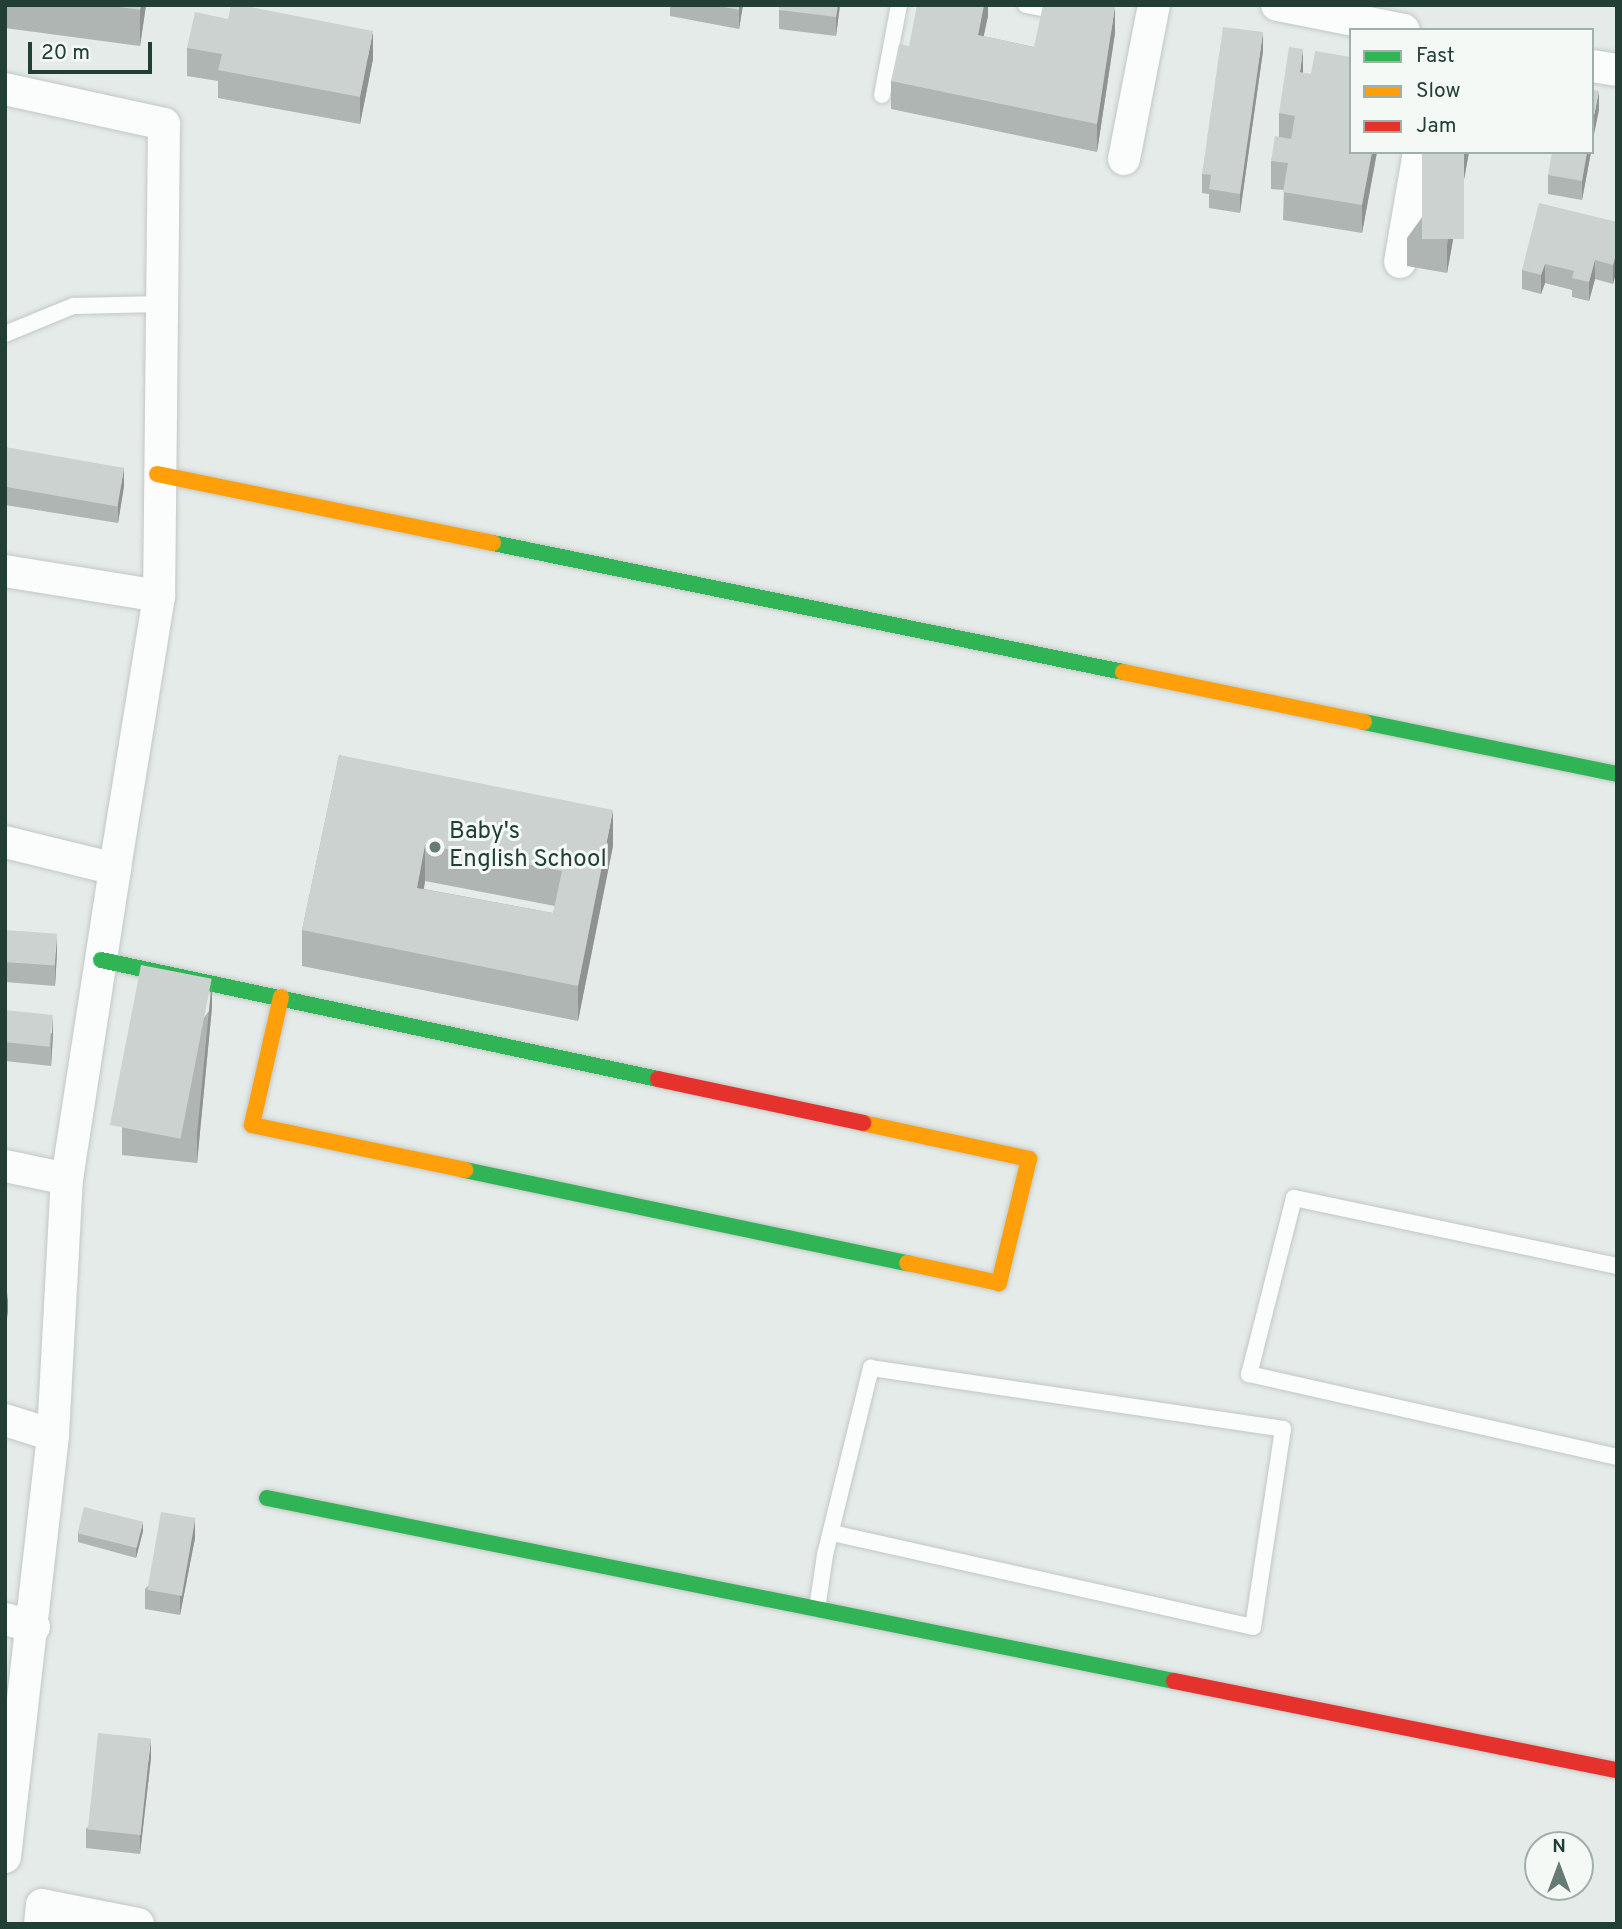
<!DOCTYPE html>
<style>
body{margin:0}
#map{position:relative;width:1622px;height:1929px;overflow:hidden;background:#e5ebe8;font-family:Overpass,sans-serif}
div>[style]{position:absolute}
[style*='--x']{left:calc(var(--x)*1px);top:calc(var(--y)*1px);width:calc(var(--w)*1px);rotate:calc(var(--a)*1deg)}
.roads{filter:drop-shadow(0 0 2px #c2c8c5) drop-shadow(0 0 2px #c2c8c5)}
.lane>*{height:16px;margin:-8px;padding:0 8px;transform-origin:8px;border-radius:8px;background:#fbfcfc}
.street>*{height:32px;margin:-16px;padding:0 16px;transform-origin:16px;border-radius:16px;background:#fbfcfc}
.fast>*{height:16px;margin:-8px;padding:0 8px;transform-origin:8px;border-radius:8px;background:#30b455}
.slow>*{height:16px;margin:-8px;padding:0 8px;transform-origin:8px;border-radius:8px;background:#ff9f0a}
.jam>*{height:16px;margin:-8px;padding:0 8px;transform-origin:8px;border-radius:8px;background:#e5322d}
.wall>*{inset:0;background:#afb5b2}
.shaded-wall>*{inset:0;background:#8f9391}
.building>*{inset:0;background:#ccd2cf;transform-origin:0 0}
.dots>*{width:19px;height:19px;translate:-50% -50%;box-sizing:border-box;border:4px solid #f4f9f6;border-radius:50%}
span{translate:-50% -50%;white-space:nowrap;text-align:center;line-height:1.15;-webkit-text-stroke:6px #f4f9f6;paint-order:stroke}
.poi-label{font-size:24px;color:#223f36}
.left{translate:0 -50%;text-align:left}
.frame{position:absolute;inset:0;border:7px solid #223f36;pointer-events:none}
.legend{position:absolute;left:1349px;top:28px;width:245px;height:126px;box-sizing:border-box;background:#f4f9f6;border:2px solid #a0afa9;margin:0;padding:9px 12px;list-style:none;font-size:21px;color:#223f36}
.legend li{display:flex;align-items:center;gap:14px;height:35px}
.legend b{width:35px;border:2px solid #a0afa9}
.north{position:absolute;left:1524px;top:1831px;width:70px;height:70px;box-sizing:border-box;background:#f4f9f6;border:2px solid #a0afa9;border-radius:50%;rotate:0deg;font-size:19px;font-weight:700;line-height:28px;text-align:center;color:#223f36}
.north::after{content:'';display:block;margin:auto;width:24px;height:32px;background:#667b74;clip-path:polygon(50% 0,100% 100%,50% 72%,0 100%)}
.scale{position:absolute;left:28px;top:42px;width:124px;height:32px;box-sizing:border-box;border:4px solid #223f36;border-top:0;padding-left:9px;font-size:21px;line-height:24px;white-space:nowrap;color:#223f36;-webkit-text-stroke:5px #f4f9f6;paint-order:stroke}
</style>
<div id="map">
<div class="roads">
<div class="lane">
<i style="--x:1026;--y:5;--w:36;--a:11"></i>
<i style="--x:882;--y:95;--w:92;--a:-79.3"></i>
<i style="--x:5;--y:334;--w:74;--a:-22.4"></i>
<i style="--x:73;--y:306;--w:88;--a:-1.3"></i>
<i style="--x:1617;--y:1266;--w:330;--a:-168.1"></i>
<i style="--x:1294;--y:1198;--w:182;--a:104.3"></i>
<i style="--x:1249;--y:1374;--w:377;--a:12.7"></i>
<i style="--x:817;--y:1609;--w:55;--a:-81.6"></i>
<i style="--x:825;--y:1555;--w:193;--a:-76.2"></i>
<i style="--x:871;--y:1368;--w:416;--a:8.4"></i>
<i style="--x:1283;--y:1429;--w:200;--a:98.6"></i>
<i style="--x:1253;--y:1627;--w:431;--a:-167.4"></i>
</div>
<div class="street">
<i style="--x:1277;--y:5;--w:129;--a:11.1"></i>
<i style="--x:1592;--y:66;--w:25;--a:9"></i>
<i style="--x:5;--y:89;--w:163;--a:12.4"></i>
<i style="--x:164;--y:124;--w:472;--a:90.6"></i>
<i style="--x:159;--y:596;--w:277;--a:99.2"></i>
<i style="--x:115;--y:869;--w:113;--a:-166.2"></i>
<i style="--x:1124;--y:159;--w:157;--a:-79"></i>
<i style="--x:1400;--y:262;--w:112;--a:-80.2"></i>
<i style="--x:5;--y:571;--w:156;--a:9.2"></i>
<i style="--x:5;--y:1166;--w:63;--a:11.8"></i>
<i style="--x:5;--y:1420;--w:50;--a:17.4"></i>
<i style="--x:5;--y:1619;--w:30;--a:15"></i>
<i style="--x:5;--y:1857;--w:425;--a:-83.5"></i>
<i style="--x:53;--y:1435;--w:256;--a:-86.9"></i>
<i style="--x:67;--y:1179;--w:314;--a:-81.2"></i>
<i style="--x:40;--y:1924;--w:19;--a:-84"></i>
<i style="--x:42;--y:1905;--w:98;--a:11.2"></i>
</div>
<div class="fast">
<i style="--x:493;--y:543;--w:643;--a:11.57"></i>
<i style="--x:1364;--y:722;--w:258;--a:11.6"></i>
<i style="--x:101;--y:960;--w:570;--a:12.06"></i>
<i style="--x:465;--y:1170;--w:452;--a:11.9"></i>
<i style="--x:267;--y:1498;--w:925;--a:11.41"></i>
</div>
<div class="slow">
<i style="--x:157;--y:474;--w:343;--a:11.6"></i>
<i style="--x:1123;--y:672;--w:246;--a:11.7"></i>
<i style="--x:281;--y:997;--w:131;--a:102.8"></i>
<i style="--x:252;--y:1125;--w:218;--a:11.9"></i>
<i style="--x:863;--y:1123;--w:170;--a:12.2"></i>
<i style="--x:1029;--y:1159;--w:128;--a:103.6"></i>
<i style="--x:999;--y:1283;--w:94;--a:-167.7"></i>
</div>
<div class="jam">
<i style="--x:658;--y:1079;--w:210;--a:12.1"></i>
<i style="--x:1174;--y:1681;--w:452;--a:11.4"></i>
</div>
</div>
<div class="wall">
<i style="clip-path:polygon(5px 5px,146px 5px,140px 46px,5px 28px)"></i>
<i style="clip-path:polygon(670px 5px,743px 5px,739px 29px,670px 16px)"></i>
<i style="clip-path:polygon(840px 5px,836px 36px,779px 29px,779px 10px)"></i>
<i style="clip-path:polygon(988px 5px,988px 16px,983px 36px,1034px 47px,1115px 33px,1097px 152px,891px 109px,891px 81px,909px 46px)"></i>
<i style="clip-path:polygon(228px 19px,373px 59px,360px 124px,218px 98px,218px 81px,187px 76px,187px 48px)"></i>
<i style="clip-path:polygon(1263px 51px,1240px 213px,1209px 208px,1209px 194px,1202px 193px,1202px 174px)"></i>
<i style="clip-path:polygon(1303px 73px,1351px 152px,1377px 152px,1362px 233px,1283px 220px,1284px 190px,1271px 189px,1271px 161px,1279px 136px,1279px 113px)"></i>
<i style="clip-path:polygon(1469px 152px,1447px 273px,1407px 266px,1407px 238px)"></i>
<i style="clip-path:polygon(1591px 152px,1582px 200px,1548px 194px,1548px 175px)"></i>
<i style="clip-path:polygon(1617px 222px,1617px 269px,1613px 284px,1595px 279px,1589px 301px,1572px 297px,1572px 290px,1545px 283px,1541px 294px,1522px 289px,1522px 270px)"></i>
<i style="clip-path:polygon(5px 447px,124px 486px,118px 523px,5px 505px)"></i>
<i style="clip-path:polygon(evenodd,339px 755px,613px 846px,578px 1021px,302px 966px,302px 930px,339px 755px,425px 881px,555px 906px,553px 913px,424px 889px,425px 881px)"></i>
<i style="clip-path:polygon(5px 930px,57px 953px,55px 986px,5px 982px)"></i>
<i style="clip-path:polygon(212px 1007px,197px 1163px,122px 1155px,122px 1127px)"></i>
<i style="clip-path:polygon(5px 1010px,53px 1034px,51px 1066px,5px 1061px)"></i>
<i style="clip-path:polygon(143px 1531px,136px 1558px,78px 1542px,78px 1533px)"></i>
<i style="clip-path:polygon(195px 1538px,180px 1615px,145px 1609px,145px 1589px)"></i>
<i style="clip-path:polygon(151px 1758px,140px 1854px,86px 1848px,86px 1829px)"></i>
</div>
<div class="shaded-wall">
<i style="clip-path:polygon(141px 5px,146px 5px,140px 46px,140px 10px)"></i>
<i style="clip-path:polygon(739px 5px,743px 5px,739px 29px)"></i>
<i style="clip-path:polygon(838px 5px,840px 5px,836px 36px,836px 17px)"></i>
<i style="clip-path:polygon(984px 5px,988px 5px,988px 16px,978px 63px,978px 35px)"></i>
<i style="clip-path:polygon(1115px 6px,1115px 33px,1097px 152px,1097px 124px)"></i>
<i style="clip-path:polygon(373px 31px,373px 59px,360px 124px,360px 97px)"></i>
<i style="clip-path:polygon(1263px 32px,1263px 51px,1240px 213px,1240px 194px)"></i>
<i style="clip-path:polygon(1303px 49px,1303px 77px,1300px 72px)"></i>
<i style="clip-path:polygon(1599px 91px,1599px 110px,1592px 144px,1592px 125px)"></i>
<i style="clip-path:polygon(1372px 152px,1377px 152px,1362px 233px,1362px 205px)"></i>
<i style="clip-path:polygon(1464px 152px,1469px 152px,1447px 273px,1447px 245px)"></i>
<i style="clip-path:polygon(1587px 152px,1591px 152px,1582px 200px,1582px 181px)"></i>
<i style="clip-path:polygon(1617px 250px,1617px 269px,1613px 284px,1613px 265px)"></i>
<i style="clip-path:polygon(1595px 260px,1595px 279px,1589px 301px,1589px 282px)"></i>
<i style="clip-path:polygon(1545px 264px,1545px 283px,1541px 294px,1541px 275px)"></i>
<i style="clip-path:polygon(124px 467px,124px 486px,118px 523px,118px 504px)"></i>
<i style="clip-path:polygon(613px 810px,613px 846px,578px 1021px,578px 986px)"></i>
<i style="clip-path:polygon(425px 845px,425px 881px,417px 924px,417px 888px)"></i>
<i style="clip-path:polygon(57px 934px,57px 953px,55px 986px,55px 967px)"></i>
<i style="clip-path:polygon(212px 979px,212px 1007px,197px 1163px,197px 1135px)"></i>
<i style="clip-path:polygon(53px 1015px,53px 1034px,51px 1066px,51px 1047px)"></i>
<i style="clip-path:polygon(8px 1293px,8px 1312px,5px 1332px,5px 1313px)"></i>
<i style="clip-path:polygon(195px 1518px,195px 1538px,180px 1615px,180px 1596px)"></i>
<i style="clip-path:polygon(143px 1522px,143px 1531px,136px 1558px,136px 1548px)"></i>
<i style="clip-path:polygon(151px 1739px,151px 1758px,140px 1854px,140px 1835px)"></i>
</div>
<div class="building">
<i style="clip-path:polygon(106px 5px,141px 5px,140px 10px)"></i>
<i style="clip-path:polygon(231px 5px,240px 5px,373px 31px,360px 97px,218px 70px,222px 54px,187px 48px,195px 12px,228px 19px)"></i>
<i style="clip-path:polygon(714px 5px,739px 5px,739px 10px)"></i>
<i style="clip-path:polygon(779px 5px,838px 5px,836px 17px,779px 10px)"></i>
<i style="clip-path:polygon(917px 5px,984px 5px,978px 35px,1034px 47px,1043px 5px,1115px 6px,1097px 124px,891px 81px,899px 44px,909px 46px)"></i>
<i style="clip-path:polygon(1223px 27px,1263px 32px,1240px 194px,1209px 189px,1211px 175px,1202px 174px)"></i>
<i style="clip-path:polygon(1289px 47px,1303px 49px,1300px 72px,1311px 74px,1315px 51px,1351px 57px,1351px 152px,1372px 152px,1362px 205px,1283px 192px,1288px 163px,1271px 161px,1275px 136px,1291px 139px,1295px 116px,1279px 113px)"></i>
<i style="clip-path:polygon(1592px 90px,1599px 91px,1592px 125px)"></i>
<i style="left:1422px;top:152px;width:42px;height:87px"></i>
<i style="clip-path:polygon(1552px 152px,1587px 152px,1582px 181px,1548px 175px)"></i>
<i style="clip-path:polygon(1539px 203px,1617px 222px,1617px 250px,1613px 265px,1595px 260px,1589px 282px,1572px 278px,1574px 271px,1545px 264px,1541px 275px,1522px 270px)"></i>
<i style="left:5px;top:447px;width:121px;height:39px;rotate:10deg"></i>
<i style="clip-path:polygon(evenodd,339px 755px,613px 810px,578px 986px,302px 930px,339px 755px,425px 845px,562px 871px,553px 913px,417px 888px,425px 845px)"></i>
<i style="left:5px;top:930px;width:52px;height:32px;rotate:4deg"></i>
<i style="left:141px;top:965px;width:72px;height:163px;rotate:11deg"></i>
<i style="left:5px;top:1010px;width:48px;height:32px;rotate:6deg"></i>
<i style="clip-path:polygon(5px 1292px,8px 1293px,5px 1313px)"></i>
<i style="left:84px;top:1507px;width:61px;height:27px;rotate:14deg"></i>
<i style="left:161px;top:1512px;width:35px;height:79px;rotate:10deg"></i>
<i style="left:98px;top:1733px;width:53px;height:97px;rotate:6deg"></i>
</div>
<div class="dots">
<i style="left:435px;top:847px;background:#667b74"></i>
</div>
<div class="poi-label">
<span class="left" style="left:449px;top:847px">Baby's<br>English School</span>
</div>
<div class="frame"></div>
<ul class="legend">
<li><b style="height:9px;background:#30b455"></b>Fast</li>
<li><b style="height:9px;background:#ff9f0a"></b>Slow</li>
<li><b style="height:9px;background:#e5322d"></b>Jam</li>
</ul>
<div class="north">N</div>
<div class="scale">20 m</div>
</div>
